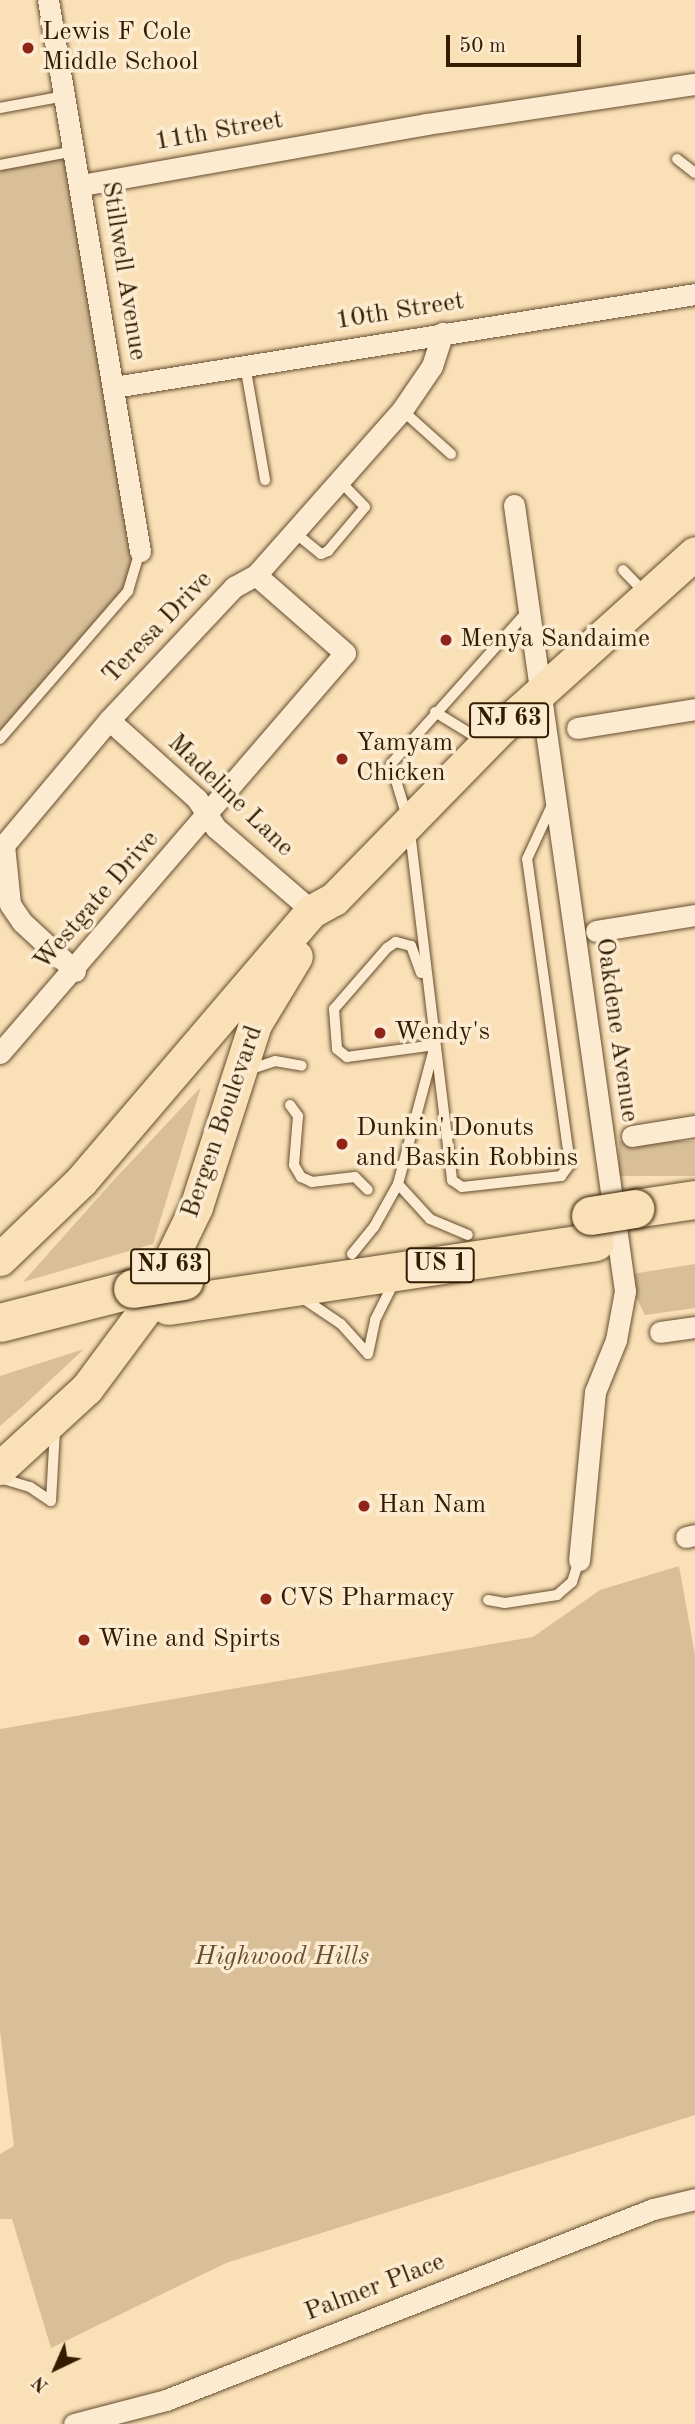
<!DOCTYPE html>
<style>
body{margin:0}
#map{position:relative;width:695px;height:2424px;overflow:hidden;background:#fae0b7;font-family:"Old Standard TT",serif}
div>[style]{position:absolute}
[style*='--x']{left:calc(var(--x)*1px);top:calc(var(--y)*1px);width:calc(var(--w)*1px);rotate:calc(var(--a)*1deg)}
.green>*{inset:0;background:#d8bf98;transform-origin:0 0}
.roads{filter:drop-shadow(0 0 2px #654d2e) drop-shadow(0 0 2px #654d2e)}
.lane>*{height:10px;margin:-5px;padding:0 5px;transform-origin:5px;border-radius:5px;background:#fcebd0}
.street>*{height:21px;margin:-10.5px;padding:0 10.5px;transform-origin:10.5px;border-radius:10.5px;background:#fcebd0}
.primary>*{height:33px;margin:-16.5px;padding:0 16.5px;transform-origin:16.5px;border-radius:16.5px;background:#fae0b7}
.highway>*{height:38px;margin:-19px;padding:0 19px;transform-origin:19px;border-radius:19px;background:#fae0b7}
.bridges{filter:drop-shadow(0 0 2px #331c00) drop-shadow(0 0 2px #331c00)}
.highway-bridge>*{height:38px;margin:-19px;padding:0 19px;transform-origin:19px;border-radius:19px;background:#fae0b7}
.dots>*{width:19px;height:19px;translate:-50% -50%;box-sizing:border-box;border:4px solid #fcebd0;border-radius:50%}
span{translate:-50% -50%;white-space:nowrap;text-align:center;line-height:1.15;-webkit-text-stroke:7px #fcebd0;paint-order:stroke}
.shield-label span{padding:2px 5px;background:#fcebd0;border:2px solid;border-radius:5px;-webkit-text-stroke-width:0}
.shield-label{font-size:24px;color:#331c00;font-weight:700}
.poi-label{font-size:26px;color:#331c00}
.left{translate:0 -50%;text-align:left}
.street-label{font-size:26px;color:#331c00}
.park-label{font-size:26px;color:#654d2e;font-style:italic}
.north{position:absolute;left:21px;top:2333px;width:70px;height:70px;-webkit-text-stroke:5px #fcebd0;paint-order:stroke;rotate:224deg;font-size:19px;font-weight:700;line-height:28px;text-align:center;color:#331c00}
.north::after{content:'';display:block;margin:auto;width:24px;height:32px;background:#331c00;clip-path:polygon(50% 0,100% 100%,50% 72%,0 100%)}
.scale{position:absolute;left:446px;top:35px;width:135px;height:32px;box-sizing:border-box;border:4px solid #331c00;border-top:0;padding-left:9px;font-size:21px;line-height:24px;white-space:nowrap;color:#331c00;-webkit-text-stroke:5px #fcebd0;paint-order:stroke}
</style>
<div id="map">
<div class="green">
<i style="clip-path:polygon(75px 151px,140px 551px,128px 591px,0 739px,0 166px)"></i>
<i style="clip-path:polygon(201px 1087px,153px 1244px,23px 1282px,112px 1182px)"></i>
<i style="left:695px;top:1141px;width:35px;height:76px;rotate:90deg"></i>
<i style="clip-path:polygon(695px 1264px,695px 1308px,645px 1315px,625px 1275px)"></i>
<i style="clip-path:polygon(84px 1349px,21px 1408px,0 1426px,0 1376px)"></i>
<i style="clip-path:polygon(679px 1566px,695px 1655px,695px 2115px,226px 2263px,51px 2348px,12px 2219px,0 2219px,0 2154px,14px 2146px,0 2031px,0 1729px,533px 1637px,600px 1590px)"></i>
</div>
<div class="roads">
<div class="lane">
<i style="--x:0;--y:108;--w:66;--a:-10.5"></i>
<i style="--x:677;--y:159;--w:23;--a:38"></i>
<i style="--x:0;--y:165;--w:76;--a:-10.6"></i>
<i style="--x:245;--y:365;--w:117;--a:80.1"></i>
<i style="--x:402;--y:410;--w:66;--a:41.9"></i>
<i style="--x:294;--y:532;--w:35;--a:39"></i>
<i style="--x:321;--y:554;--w:8;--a:-23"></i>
<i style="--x:328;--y:551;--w:57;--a:-49.9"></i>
<i style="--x:365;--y:507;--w:37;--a:-134"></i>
<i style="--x:623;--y:570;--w:32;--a:46"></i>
<i style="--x:435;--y:712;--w:57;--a:31.5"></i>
<i style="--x:0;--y:739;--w:196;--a:-49.1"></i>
<i style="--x:128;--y:591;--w:42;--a:-73.3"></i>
<i style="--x:407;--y:817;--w:55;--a:-106.8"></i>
<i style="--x:391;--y:764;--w:205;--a:-48.2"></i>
<i style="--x:410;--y:832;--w:351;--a:83.1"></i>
<i style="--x:452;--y:1180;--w:12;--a:35"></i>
<i style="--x:462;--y:1187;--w:100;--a:-6.3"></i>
<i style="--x:561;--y:1176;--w:15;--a:-53"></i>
<i style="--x:570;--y:1164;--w:308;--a:-98"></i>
<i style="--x:527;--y:859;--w:62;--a:-65.1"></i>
<i style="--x:421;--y:973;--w:29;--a:-110"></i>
<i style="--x:411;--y:946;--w:16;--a:-165"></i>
<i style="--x:396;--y:942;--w:11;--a:146"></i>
<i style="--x:387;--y:948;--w:81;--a:131"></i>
<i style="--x:334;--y:1009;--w:40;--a:85.7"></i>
<i style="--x:337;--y:1049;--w:13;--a:39"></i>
<i style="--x:347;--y:1057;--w:89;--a:-7.8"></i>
<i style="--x:248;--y:1070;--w:28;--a:-18"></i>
<i style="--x:275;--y:1061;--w:27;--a:10"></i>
<i style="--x:290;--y:1105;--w:14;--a:54"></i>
<i style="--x:298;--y:1116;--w:49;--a:94.7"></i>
<i style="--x:294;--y:1165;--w:14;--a:60"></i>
<i style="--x:301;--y:1177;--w:12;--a:24"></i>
<i style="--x:312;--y:1182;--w:43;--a:-6.6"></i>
<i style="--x:355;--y:1177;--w:18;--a:45"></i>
<i style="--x:398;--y:1184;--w:47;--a:47.6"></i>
<i style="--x:430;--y:1219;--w:41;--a:22.8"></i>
<i style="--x:352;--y:1254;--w:35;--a:-51"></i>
<i style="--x:374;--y:1227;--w:49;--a:-60.8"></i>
<i style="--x:398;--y:1184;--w:137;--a:-75.1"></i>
<i style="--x:301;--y:1297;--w:48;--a:34"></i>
<i style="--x:341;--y:1324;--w:40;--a:48"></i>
<i style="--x:368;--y:1354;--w:35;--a:-78"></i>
<i style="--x:375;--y:1320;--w:42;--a:-63.4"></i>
<i style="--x:0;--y:1478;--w:31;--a:17"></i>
<i style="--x:30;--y:1487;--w:25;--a:34"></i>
<i style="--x:51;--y:1501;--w:71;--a:-86.8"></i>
<i style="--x:488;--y:1600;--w:17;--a:10"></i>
<i style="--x:505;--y:1603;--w:53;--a:-8.7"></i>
<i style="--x:557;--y:1595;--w:20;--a:-41"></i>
<i style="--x:572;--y:1582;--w:23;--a:-72"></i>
</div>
<div class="street">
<i style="--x:48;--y:0;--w:559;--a:80.52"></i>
<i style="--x:81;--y:185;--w:350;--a:-10"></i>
<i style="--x:426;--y:124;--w:272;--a:-8.5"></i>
<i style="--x:114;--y:387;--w:588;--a:-9.09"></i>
<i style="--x:514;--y:505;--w:794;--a:81.96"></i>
<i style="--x:625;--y:1291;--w:50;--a:100.4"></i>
<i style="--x:616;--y:1340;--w:56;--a:112"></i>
<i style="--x:595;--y:1392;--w:169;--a:95.4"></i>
<i style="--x:109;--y:720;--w:118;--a:41.9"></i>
<i style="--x:197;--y:799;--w:35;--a:57"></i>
<i style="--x:216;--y:828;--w:127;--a:40.8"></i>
<i style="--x:577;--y:728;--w:120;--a:-9.1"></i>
<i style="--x:596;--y:931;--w:100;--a:-9.2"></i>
<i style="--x:75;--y:971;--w:72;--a:-137.2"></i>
<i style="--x:22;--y:922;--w:22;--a:-124"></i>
<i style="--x:10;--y:904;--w:59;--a:-95.8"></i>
<i style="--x:4;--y:845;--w:163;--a:-50"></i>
<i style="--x:109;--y:720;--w:183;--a:-46.8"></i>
<i style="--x:234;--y:587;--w:25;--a:-29"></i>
<i style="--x:256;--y:575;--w:220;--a:-48.5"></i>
<i style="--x:402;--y:410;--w:53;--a:-55.7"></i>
<i style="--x:432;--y:366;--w:35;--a:-72"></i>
<i style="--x:0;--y:1053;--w:528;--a:-49.22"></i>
<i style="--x:345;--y:653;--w:118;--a:-138.8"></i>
<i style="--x:632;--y:1136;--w:64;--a:-9"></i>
<i style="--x:660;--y:1332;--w:35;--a:-8"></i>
<i style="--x:686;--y:1537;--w:9;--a:-13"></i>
<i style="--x:74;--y:2424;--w:95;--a:-14.6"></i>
<i style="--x:166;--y:2400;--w:523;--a:-21.41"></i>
<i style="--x:653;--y:2209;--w:43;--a:-13.4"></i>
</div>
<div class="primary">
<i style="--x:0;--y:1259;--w:112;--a:-43.9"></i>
<i style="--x:81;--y:1181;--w:355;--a:-49.5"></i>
<i style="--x:312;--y:911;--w:25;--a:-29"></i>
<i style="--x:334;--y:899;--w:242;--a:-45.7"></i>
<i style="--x:503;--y:726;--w:258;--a:-42"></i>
<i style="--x:0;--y:1468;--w:118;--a:-42.6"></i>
<i style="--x:87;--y:1388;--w:102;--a:-53.4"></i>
<i style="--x:148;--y:1306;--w:110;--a:-64.1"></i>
<i style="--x:196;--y:1207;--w:192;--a:-72.1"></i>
<i style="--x:255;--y:1024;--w:79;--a:-58.9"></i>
</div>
<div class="highway">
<i style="--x:635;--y:1209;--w:61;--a:-8.5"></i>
<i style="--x:169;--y:1306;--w:431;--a:-8.5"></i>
<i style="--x:0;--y:1323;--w:137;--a:-14.3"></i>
</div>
</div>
<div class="bridges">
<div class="highway-bridge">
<i style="--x:591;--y:1216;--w:45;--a:-9"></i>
<i style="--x:133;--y:1289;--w:52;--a:-8.9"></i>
</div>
</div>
<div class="dots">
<i style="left:28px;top:48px;background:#8f2418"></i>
<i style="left:446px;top:640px;background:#8f2418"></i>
<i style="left:342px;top:759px;background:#8f2418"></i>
<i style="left:380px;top:1033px;background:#8f2418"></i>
<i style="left:342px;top:1144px;background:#8f2418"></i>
<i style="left:364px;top:1506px;background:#8f2418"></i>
<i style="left:266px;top:1599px;background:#8f2418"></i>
<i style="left:84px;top:1640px;background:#8f2418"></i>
</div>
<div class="shield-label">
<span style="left:509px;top:720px">NJ 63</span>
<span style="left:440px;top:1265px">US 1</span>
<span style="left:170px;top:1266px">NJ 63</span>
</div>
<div class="poi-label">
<span class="left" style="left:42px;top:48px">Lewis F Cole<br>Middle School</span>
<span class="left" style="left:460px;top:640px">Menya Sandaime</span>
<span class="left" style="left:356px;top:759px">Yamyam<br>Chicken</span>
<span class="left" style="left:394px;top:1033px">Wendy's</span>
<span class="left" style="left:356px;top:1144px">Dunkin' Donuts<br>and Baskin Robbins</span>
<span class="left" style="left:378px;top:1506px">Han Nam</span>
<span class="left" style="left:280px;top:1599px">CVS Pharmacy</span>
<span class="left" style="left:98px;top:1640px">Wine and Spirts</span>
</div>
<div class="street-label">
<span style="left:219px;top:132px;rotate:-10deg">11th Street</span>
<span style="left:123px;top:271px;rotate:81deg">Stillwell Avenue</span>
<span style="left:400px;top:312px;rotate:-9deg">10th Street</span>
<span style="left:158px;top:628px;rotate:-46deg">Teresa Drive</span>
<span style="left:230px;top:796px;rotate:44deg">Madeline Lane</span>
<span style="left:97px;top:901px;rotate:-49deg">Westgate Drive</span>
<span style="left:616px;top:1030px;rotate:82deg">Oakdene Avenue</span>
<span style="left:223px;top:1122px;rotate:-71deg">Bergen Boulevard</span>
<span style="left:375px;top:2288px;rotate:-21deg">Palmer Place</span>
</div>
<div class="park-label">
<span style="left:282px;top:1958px">Highwood Hills</span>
</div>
<div class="north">N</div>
<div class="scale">50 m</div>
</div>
